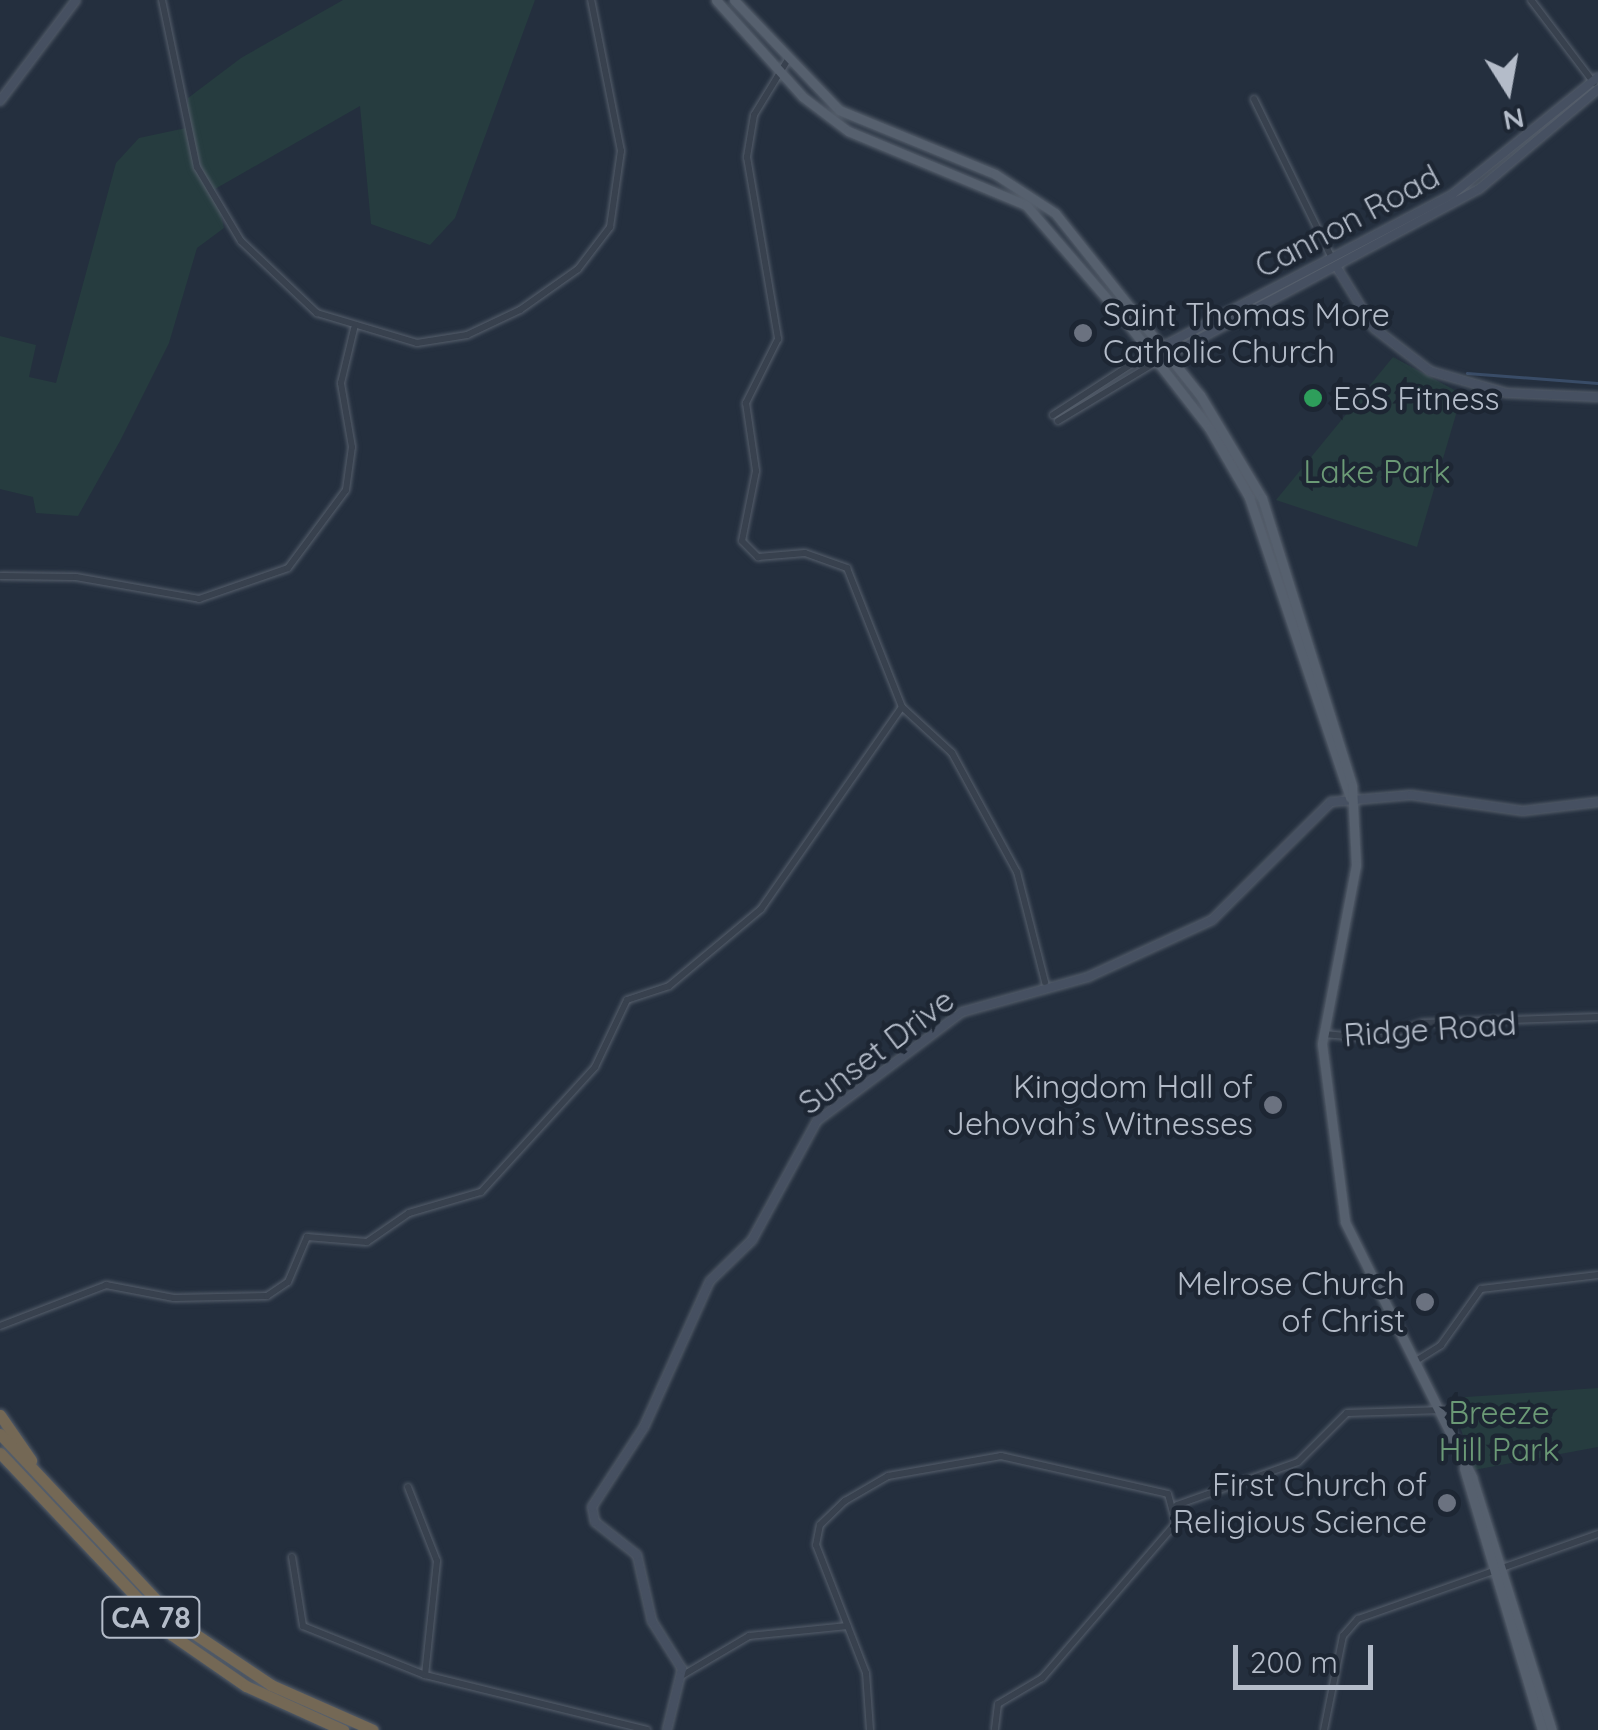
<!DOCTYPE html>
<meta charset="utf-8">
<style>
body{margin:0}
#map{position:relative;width:1598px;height:1730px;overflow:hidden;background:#242f3e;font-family:Quicksand,sans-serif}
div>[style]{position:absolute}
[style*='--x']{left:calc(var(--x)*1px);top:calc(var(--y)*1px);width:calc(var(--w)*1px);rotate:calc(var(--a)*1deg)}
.green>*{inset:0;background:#263c3f}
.stream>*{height:2.5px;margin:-1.25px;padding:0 1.25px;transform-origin:1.25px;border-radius:1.25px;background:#394c67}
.roads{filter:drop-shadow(0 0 2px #565f6c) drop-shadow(0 0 2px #565f6c)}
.tertiary>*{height:6px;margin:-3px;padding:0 3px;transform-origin:3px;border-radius:3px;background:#38414e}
.secondary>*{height:8px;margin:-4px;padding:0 4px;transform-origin:4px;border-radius:4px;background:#465061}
.primary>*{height:9px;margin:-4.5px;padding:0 4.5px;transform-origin:4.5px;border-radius:4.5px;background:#56606e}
.motorway>*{height:11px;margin:-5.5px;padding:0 5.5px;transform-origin:5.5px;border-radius:5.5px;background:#746855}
.dots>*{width:28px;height:28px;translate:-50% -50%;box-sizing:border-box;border:5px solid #1d2633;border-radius:50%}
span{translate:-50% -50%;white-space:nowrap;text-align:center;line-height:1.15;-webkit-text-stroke:9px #1d2633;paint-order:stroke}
.shield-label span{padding:2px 8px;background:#1d2633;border:2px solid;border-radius:8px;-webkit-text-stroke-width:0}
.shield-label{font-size:30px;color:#b4bcc9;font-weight:700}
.street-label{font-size:32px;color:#b4bcc9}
.poi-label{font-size:32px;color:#b4bcc9}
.left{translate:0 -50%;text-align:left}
.right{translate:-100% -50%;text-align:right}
.park-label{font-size:32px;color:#6b9a76}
.north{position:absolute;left:1458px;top:40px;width:100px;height:100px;-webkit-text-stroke:8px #1d2633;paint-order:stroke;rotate:169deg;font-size:28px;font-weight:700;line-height:40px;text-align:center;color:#b4bcc9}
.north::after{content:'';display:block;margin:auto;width:35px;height:45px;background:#b4bcc9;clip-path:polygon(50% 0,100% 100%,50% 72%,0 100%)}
.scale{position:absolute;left:1233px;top:1645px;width:140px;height:45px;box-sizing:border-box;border:5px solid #b4bcc9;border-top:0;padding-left:12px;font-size:30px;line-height:35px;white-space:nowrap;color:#b4bcc9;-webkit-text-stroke:8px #1d2633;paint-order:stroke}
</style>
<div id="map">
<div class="green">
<i style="clip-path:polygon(343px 0,535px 0,455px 218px,430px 245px,371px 224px,360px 106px,215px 189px,224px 228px,197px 248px,169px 343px,120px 441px,78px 516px,36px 513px,33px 497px,0 489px,0 336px,36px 345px,29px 377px,56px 383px,116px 163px,139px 138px,186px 128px,188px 98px,241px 58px)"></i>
<i style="clip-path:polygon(1393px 357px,1462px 394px,1417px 547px,1276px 500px)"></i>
<i style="clip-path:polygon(1598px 1388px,1598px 1447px,1474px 1470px,1451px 1398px)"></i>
</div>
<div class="stream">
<i style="--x:1467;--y:373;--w:131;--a:4.4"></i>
</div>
<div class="roads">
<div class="tertiary">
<i style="--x:162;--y:0;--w:171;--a:78.2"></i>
<i style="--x:197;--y:167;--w:86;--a:59.3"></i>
<i style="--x:241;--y:241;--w:105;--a:43.5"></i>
<i style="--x:317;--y:313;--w:104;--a:16.7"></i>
<i style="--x:417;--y:343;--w:51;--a:-9.1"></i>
<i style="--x:467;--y:335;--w:59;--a:-25.3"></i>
<i style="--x:520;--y:310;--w:71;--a:-35.3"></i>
<i style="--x:578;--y:269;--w:53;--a:-52.7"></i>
<i style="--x:610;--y:227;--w:77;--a:-81.8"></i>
<i style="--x:621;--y:151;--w:154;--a:-101.2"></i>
<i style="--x:1531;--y:0;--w:104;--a:52.8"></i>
<i style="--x:787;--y:61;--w:63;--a:121.4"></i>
<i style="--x:754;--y:115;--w:43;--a:99.5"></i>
<i style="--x:747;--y:157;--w:185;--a:80.3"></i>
<i style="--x:778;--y:339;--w:72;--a:116.6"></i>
<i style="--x:746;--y:403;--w:69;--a:81.6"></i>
<i style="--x:756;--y:471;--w:71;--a:101.3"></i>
<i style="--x:742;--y:541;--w:23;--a:45"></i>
<i style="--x:758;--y:557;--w:47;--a:-4.9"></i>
<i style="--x:805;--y:553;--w:45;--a:19.7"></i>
<i style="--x:847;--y:568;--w:149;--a:68.4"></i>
<i style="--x:902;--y:707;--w:68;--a:42.6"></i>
<i style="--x:952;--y:753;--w:136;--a:61.4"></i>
<i style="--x:1017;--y:872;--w:114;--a:75.7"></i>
<i style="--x:1254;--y:99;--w:177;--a:63.9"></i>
<i style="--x:1053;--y:415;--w:114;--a:-32.9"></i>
<i style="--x:1058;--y:421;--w:114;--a:-31"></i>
<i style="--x:0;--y:576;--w:76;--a:0.8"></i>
<i style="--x:76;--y:577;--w:125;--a:10.1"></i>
<i style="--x:199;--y:599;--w:94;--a:-19.2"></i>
<i style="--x:288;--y:568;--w:97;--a:-53.4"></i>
<i style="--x:346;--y:490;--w:43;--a:-82.1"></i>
<i style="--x:352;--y:447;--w:65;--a:-99.8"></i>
<i style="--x:341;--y:383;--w:56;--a:-76.5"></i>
<i style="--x:1324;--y:1034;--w:54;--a:5.3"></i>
<i style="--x:1378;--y:1039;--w:48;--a:-19.6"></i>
<i style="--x:1423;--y:1023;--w:175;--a:-2"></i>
<i style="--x:0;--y:1326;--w:114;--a:-21.1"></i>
<i style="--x:106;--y:1285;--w:69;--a:10.8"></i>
<i style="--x:174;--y:1298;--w:93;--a:-1.2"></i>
<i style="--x:267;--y:1296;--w:25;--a:-34"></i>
<i style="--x:288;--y:1282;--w:49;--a:-67.1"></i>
<i style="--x:307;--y:1237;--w:60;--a:4.8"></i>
<i style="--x:367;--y:1242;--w:51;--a:-34.6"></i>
<i style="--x:409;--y:1213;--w:75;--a:-16.3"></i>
<i style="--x:481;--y:1192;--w:169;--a:-47.6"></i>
<i style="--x:595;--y:1067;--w:74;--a:-64.5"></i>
<i style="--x:627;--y:1000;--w:44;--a:-18.4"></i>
<i style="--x:669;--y:986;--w:120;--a:-39.9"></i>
<i style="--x:761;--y:909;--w:246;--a:-55.1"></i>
<i style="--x:1419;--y:1359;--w:26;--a:-32"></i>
<i style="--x:1441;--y:1345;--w:69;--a:-54.5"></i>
<i style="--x:1481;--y:1289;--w:118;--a:-6.8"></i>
<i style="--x:408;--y:1487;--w:79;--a:68.6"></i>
<i style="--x:437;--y:1561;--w:115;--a:96"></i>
<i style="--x:1177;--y:1505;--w:128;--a:-19.6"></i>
<i style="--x:1298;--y:1462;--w:69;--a:-45"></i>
<i style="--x:1347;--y:1413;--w:97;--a:-1.8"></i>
<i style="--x:292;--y:1557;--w:70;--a:80.9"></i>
<i style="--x:303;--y:1626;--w:131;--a:21.9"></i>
<i style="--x:425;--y:1675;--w:229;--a:13.9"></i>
<i style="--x:683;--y:1675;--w:77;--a:-30.6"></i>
<i style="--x:749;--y:1636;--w:99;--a:-5.8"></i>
<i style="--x:870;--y:1730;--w:57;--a:-94"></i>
<i style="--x:866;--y:1673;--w:137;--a:-111.3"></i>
<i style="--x:816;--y:1545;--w:20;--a:-79"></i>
<i style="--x:820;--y:1525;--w:35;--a:-44"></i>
<i style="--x:845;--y:1501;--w:50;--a:-30.2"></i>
<i style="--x:888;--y:1476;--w:115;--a:-10"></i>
<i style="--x:1001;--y:1456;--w:171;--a:12.8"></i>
<i style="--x:1168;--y:1494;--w:30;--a:75"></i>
<i style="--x:1176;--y:1523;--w:205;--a:130.8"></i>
<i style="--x:1042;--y:1678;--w:51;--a:149.4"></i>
<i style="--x:998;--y:1704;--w:26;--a:97"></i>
<i style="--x:1324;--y:1730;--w:96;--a:-78.6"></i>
<i style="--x:1343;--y:1636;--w:23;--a:-49"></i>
<i style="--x:1358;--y:1619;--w:255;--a:-19.5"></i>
</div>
<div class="secondary">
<i style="--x:0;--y:101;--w:126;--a:-53"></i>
<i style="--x:1336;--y:266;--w:73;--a:58.5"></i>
<i style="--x:1374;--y:328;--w:71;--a:37.5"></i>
<i style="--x:1430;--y:371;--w:79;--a:16.1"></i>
<i style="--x:1506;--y:393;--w:92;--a:2.5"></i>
<i style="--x:1158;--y:349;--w:333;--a:-27.7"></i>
<i style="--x:1453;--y:194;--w:186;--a:-38.9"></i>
<i style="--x:1156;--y:362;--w:366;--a:-28.2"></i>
<i style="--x:1479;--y:189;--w:155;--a:-40"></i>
<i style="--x:667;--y:1730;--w:63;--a:-76.2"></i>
<i style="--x:682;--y:1669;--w:57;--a:-122"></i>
<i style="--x:652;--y:1621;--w:68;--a:-102.8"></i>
<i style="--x:637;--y:1555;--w:53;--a:-141.8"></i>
<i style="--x:595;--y:1522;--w:15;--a:-101"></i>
<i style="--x:592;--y:1507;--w:95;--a:-57"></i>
<i style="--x:644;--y:1427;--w:160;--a:-65.7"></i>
<i style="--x:710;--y:1281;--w:59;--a:-44.3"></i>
<i style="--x:752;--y:1240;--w:136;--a:-61.4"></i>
<i style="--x:817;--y:1121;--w:181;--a:-36.9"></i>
<i style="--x:962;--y:1012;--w:131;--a:-15.5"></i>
<i style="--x:1088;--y:977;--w:136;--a:-24.7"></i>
<i style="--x:1212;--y:920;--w:168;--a:-44.8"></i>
<i style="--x:1331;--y:802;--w:80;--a:-5"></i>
<i style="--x:1411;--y:795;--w:113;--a:8.1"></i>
<i style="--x:1523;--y:811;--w:76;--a:-6.8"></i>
</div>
<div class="primary">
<i style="--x:716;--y:0;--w:130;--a:48.1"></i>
<i style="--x:803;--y:97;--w:56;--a:37.1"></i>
<i style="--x:848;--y:131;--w:193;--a:22.6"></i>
<i style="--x:1026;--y:205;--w:145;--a:49.2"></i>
<i style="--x:1121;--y:315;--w:143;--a:52.1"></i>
<i style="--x:1209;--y:428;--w:80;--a:59.9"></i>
<i style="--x:1249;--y:497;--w:317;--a:71.4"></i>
<i style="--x:734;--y:0;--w:152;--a:46.3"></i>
<i style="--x:839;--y:110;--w:169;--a:22.3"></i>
<i style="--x:995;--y:174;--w:72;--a:33"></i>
<i style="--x:1055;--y:213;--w:233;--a:51.5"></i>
<i style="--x:1200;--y:395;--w:120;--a:59"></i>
<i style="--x:1262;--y:498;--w:302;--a:72.6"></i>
<i style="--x:1352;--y:786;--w:79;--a:87.1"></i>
<i style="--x:1356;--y:865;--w:182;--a:100.8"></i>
<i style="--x:1322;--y:1044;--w:179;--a:82.6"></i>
<i style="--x:1345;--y:1222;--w:285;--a:63.5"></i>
<i style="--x:1472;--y:1477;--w:265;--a:72.5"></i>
<i style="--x:1464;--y:1468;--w:273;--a:73.4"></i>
</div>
<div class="motorway">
<i style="--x:0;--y:1415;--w:55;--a:55.4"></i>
<i style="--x:0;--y:1434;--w:258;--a:46.7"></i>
<i style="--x:177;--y:1622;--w:113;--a:33.8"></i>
<i style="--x:271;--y:1685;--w:111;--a:23.8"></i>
<i style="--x:0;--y:1453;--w:250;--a:46.6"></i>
<i style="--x:172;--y:1635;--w:90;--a:34.6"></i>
<i style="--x:246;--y:1686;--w:107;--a:24.4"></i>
</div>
</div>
<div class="dots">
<i style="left:1083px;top:333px;background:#6b7280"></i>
<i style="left:1313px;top:398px;background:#2e9e5b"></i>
<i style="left:1273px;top:1105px;background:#6b7280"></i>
<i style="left:1425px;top:1302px;background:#6b7280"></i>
<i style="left:1447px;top:1503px;background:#6b7280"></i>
</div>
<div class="shield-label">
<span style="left:151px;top:1617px">CA 78</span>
</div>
<div class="street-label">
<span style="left:1347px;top:221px;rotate:-28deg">Cannon Road</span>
<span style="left:1430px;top:1029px;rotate:-4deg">Ridge Road</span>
<span style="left:876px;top:1051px;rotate:-37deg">Sunset Drive</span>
</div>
<div class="poi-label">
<span class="left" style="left:1103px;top:333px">Saint Thomas More<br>Catholic Church</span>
<span class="left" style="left:1333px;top:398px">EōS Fitness</span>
<span class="right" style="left:1253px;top:1105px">Kingdom Hall of<br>Jehovah’s Witnesses</span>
<span class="right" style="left:1405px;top:1302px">Melrose Church<br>of Christ</span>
<span class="right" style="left:1427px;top:1503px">First Church of<br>Religious Science</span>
</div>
<div class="park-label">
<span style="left:1377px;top:471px">Lake Park</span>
<span style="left:1499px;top:1431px">Breeze<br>Hill Park</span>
</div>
<div class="north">N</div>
<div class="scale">200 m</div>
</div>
